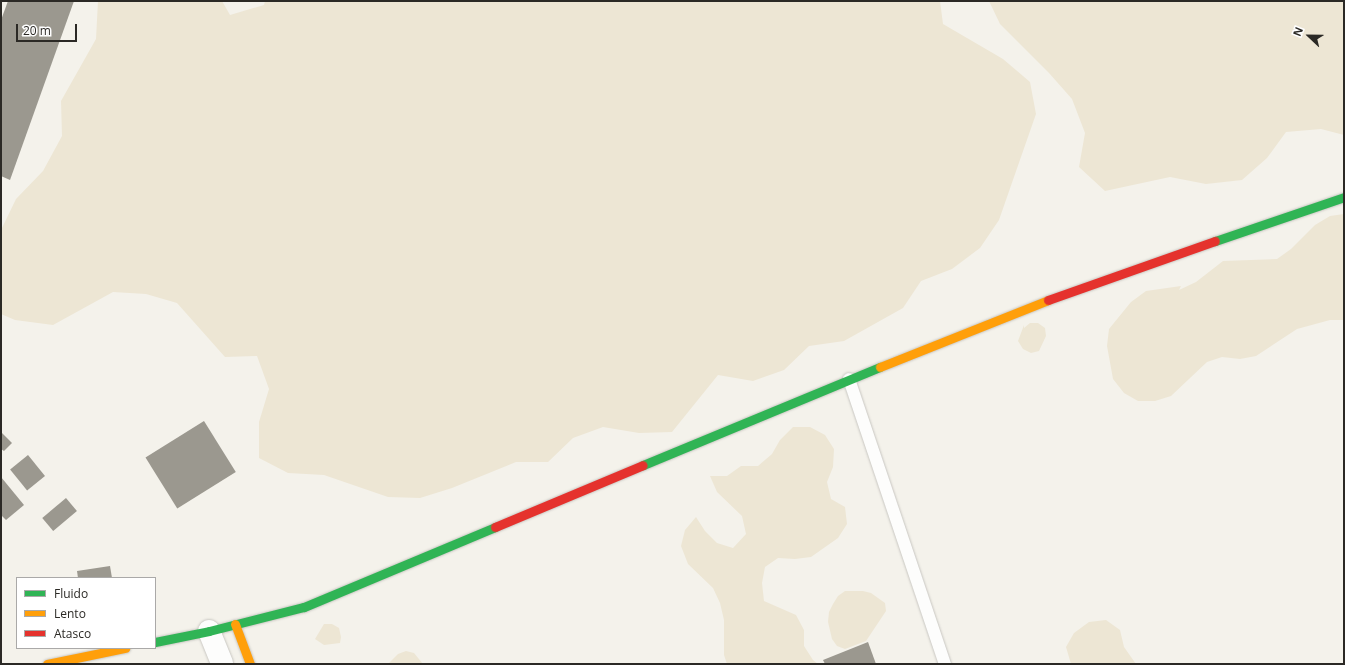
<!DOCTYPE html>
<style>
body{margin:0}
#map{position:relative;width:1345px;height:665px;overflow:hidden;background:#f4f2eb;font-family:"Open Sans",sans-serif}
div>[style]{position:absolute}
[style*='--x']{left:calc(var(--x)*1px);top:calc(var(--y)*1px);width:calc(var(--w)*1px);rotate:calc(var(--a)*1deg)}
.green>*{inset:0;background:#ede6d4}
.building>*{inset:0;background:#9b988f;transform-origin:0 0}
.roads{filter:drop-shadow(0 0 1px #c9c7c2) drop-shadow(0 0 1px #c9c7c2)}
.lane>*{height:12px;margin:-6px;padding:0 6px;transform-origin:6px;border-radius:6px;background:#fdfdfc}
.street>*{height:22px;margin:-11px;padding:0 11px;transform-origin:11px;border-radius:11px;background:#fdfdfc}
.fast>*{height:9px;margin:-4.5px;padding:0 4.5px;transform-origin:4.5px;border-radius:4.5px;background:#30b455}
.slow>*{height:9px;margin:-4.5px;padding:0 4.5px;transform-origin:4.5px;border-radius:4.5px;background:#ff9f0a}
.jam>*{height:9px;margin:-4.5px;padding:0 4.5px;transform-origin:4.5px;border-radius:4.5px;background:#e5322d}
span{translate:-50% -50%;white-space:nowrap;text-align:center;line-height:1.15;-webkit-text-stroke:4px #fff;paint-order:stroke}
.frame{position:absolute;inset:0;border:2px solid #2b2925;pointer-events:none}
.legend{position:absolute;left:16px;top:577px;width:140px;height:72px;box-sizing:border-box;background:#fff;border:1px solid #aaa9a8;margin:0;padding:5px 7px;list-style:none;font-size:12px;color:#2b2925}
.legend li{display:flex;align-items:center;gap:8px;height:20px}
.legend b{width:20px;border:1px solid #aaa9a8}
.north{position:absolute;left:1289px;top:16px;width:40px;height:40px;-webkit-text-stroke:3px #fff;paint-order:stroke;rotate:292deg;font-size:11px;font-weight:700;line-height:16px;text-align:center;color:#2b2925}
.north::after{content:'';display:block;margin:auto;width:14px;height:18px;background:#2b2925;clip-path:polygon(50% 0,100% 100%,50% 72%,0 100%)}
.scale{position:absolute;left:16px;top:24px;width:61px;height:18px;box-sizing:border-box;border:2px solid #2b2925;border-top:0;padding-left:5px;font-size:12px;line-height:14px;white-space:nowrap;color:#2b2925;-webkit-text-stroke:3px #fff;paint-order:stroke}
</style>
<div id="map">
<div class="green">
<i style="clip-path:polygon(98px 1px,222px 1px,230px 15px,264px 5px,265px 1px,940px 1px,943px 24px,1003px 59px,1030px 82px,1036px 114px,999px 220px,980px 248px,952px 269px,921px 281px,903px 308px,844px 341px,809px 346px,784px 370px,753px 381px,718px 375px,672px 432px,639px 433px,603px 427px,573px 438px,548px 462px,516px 462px,452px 488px,420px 498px,388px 497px,324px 475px,288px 473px,259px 458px,259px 422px,269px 389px,257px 356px,225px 357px,177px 303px,146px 294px,113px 292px,53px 325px,15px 320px,1px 314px,1px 230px,16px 199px,43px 171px,62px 136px,61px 101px,96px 39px)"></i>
<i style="clip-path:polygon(989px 1px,1344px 1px,1344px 135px,1321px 129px,1286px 132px,1267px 158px,1242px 180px,1206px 184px,1170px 177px,1105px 191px,1079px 167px,1085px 133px,1072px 99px,1049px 73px,1000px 24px)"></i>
<i style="clip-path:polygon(1344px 214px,1344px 320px,1330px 320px,1297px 329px,1256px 356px,1240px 359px,1222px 357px,1207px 362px,1171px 396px,1155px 401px,1138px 401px,1124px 393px,1113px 379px,1107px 346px,1109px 329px,1131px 302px,1146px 291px,1181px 286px,1179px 290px,1196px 282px,1223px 261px,1277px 259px,1291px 249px,1315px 225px,1330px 216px)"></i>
<i style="clip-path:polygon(1030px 323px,1038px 323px,1045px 328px,1046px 336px,1039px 351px,1031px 353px,1023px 349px,1018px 341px,1024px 325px,1024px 328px)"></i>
<i style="clip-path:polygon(793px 427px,810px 427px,825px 435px,834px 449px,833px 467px,827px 482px,831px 499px,845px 507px,847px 524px,838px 538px,811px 557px,795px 559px,778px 558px,765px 567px,762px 583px,764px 601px,796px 615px,804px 630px,804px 646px,813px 660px,818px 664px,727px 664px,724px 655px,724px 620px,720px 603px,713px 588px,688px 564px,681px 546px,685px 530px,696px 517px,705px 531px,717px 543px,733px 548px,746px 534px,742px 516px,717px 492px,710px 476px,727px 476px,741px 466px,758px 466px,772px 454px,780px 440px)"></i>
<i style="clip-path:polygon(845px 591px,863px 591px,871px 593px,885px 603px,886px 611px,866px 641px,845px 649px,837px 646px,832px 639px,828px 622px,829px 612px,833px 604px,838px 596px)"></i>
<i style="clip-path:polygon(1106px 620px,1120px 630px,1124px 647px,1136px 664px,1071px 664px,1066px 647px,1074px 633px,1089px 622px)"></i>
<i style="clip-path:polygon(324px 624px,332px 624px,339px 628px,341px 637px,340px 643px,324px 645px,315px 639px)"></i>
<i style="clip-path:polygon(406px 651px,414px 653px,423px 664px,388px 664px,398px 654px)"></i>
</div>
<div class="building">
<i style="clip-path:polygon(8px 1px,74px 1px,10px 180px,1px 176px,1px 20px)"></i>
<i style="left:204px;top:421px;width:60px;height:69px;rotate:58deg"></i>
<i style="clip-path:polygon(1px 432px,12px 443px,4px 451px,1px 449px)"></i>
<i style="left:28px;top:455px;width:27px;height:23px;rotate:51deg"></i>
<i style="clip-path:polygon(1px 477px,24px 505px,6px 520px,1px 515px)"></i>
<i style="left:66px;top:498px;width:17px;height:31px;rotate:50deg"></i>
<i style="clip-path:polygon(110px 566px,112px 578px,78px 578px,77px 571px)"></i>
<i style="clip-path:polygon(868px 642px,876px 664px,825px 664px,823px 660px)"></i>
</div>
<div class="roads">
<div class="lane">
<i style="--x:849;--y:379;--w:301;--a:71.4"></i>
</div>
<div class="street">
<i style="--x:209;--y:631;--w:35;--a:68"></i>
</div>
<div class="fast">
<i style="--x:1215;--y:241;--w:136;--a:-18.8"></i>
<i style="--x:643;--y:465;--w:256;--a:-22.5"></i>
<i style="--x:155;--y:642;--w:55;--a:-11.5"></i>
<i style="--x:209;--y:631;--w:98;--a:-14.2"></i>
<i style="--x:304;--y:607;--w:207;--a:-22.7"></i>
</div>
<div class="slow">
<i style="--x:880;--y:367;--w:181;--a:-21.7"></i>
<i style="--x:235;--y:624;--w:43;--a:69.4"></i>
<i style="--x:47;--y:664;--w:80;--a:-11.6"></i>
</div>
<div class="jam">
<i style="--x:1048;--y:300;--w:177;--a:-19.5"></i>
<i style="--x:495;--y:527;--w:160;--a:-22.7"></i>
</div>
</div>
<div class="frame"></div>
<ul class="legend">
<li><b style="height:5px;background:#30b455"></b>Fluido</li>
<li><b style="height:5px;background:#ff9f0a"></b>Lento</li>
<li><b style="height:5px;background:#e5322d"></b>Atasco</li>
</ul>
<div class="north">N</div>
<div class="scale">20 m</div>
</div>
